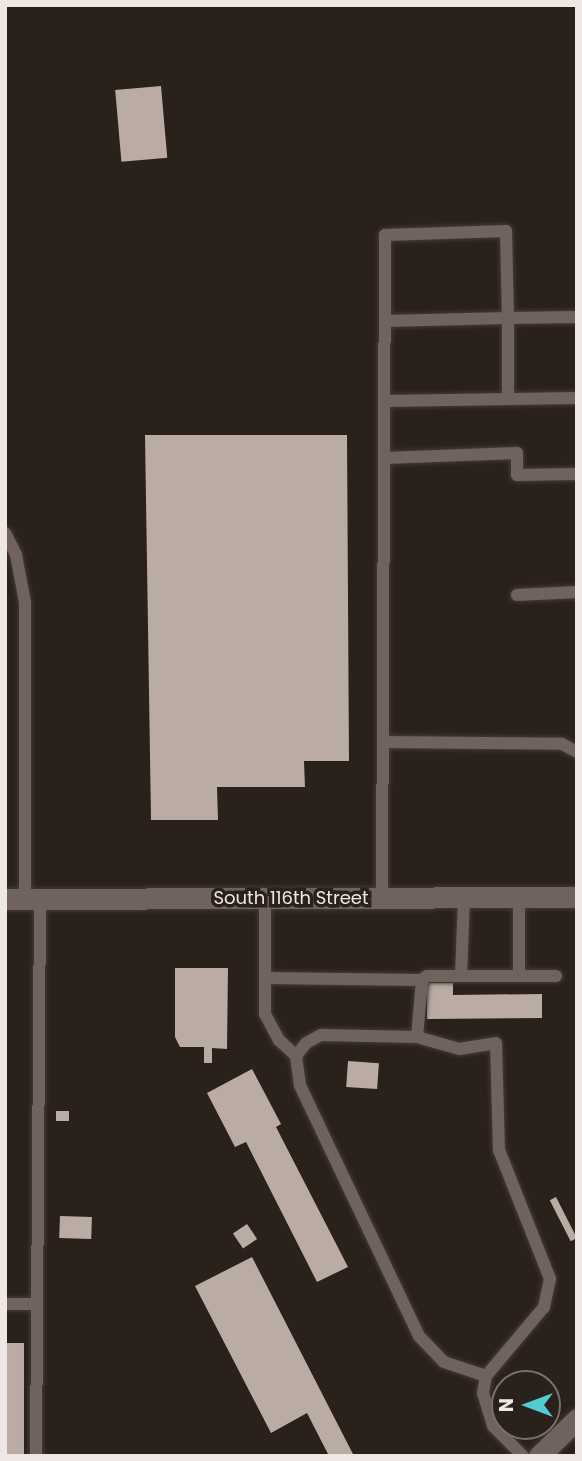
<!DOCTYPE html>
<style>
body{margin:0}
#map{position:relative;width:582px;height:1461px;overflow:hidden;background:#2b211b;font-family:Poppins,sans-serif}
div>[style]{position:absolute}
[style*='--x']{left:calc(var(--x)*1px);top:calc(var(--y)*1px);width:calc(var(--w)*1px);rotate:calc(var(--a)*1deg)}
.building>*{inset:0;background:#baaca4;transform-origin:0 0}
.roads{filter:drop-shadow(0 0 2px #443b37) drop-shadow(0 0 2px #443b37)}
.lane>*{height:12px;margin:-6px;padding:0 6px;transform-origin:6px;border-radius:6px;background:#70635d}
.street>*{height:21px;margin:-10.5px;padding:0 10.5px;transform-origin:10.5px;border-radius:10.5px;background:#70635d}
.secondary>*{height:21px;margin:-10.5px;padding:0 10.5px;transform-origin:10.5px;border-radius:10.5px;background:#70635d}
span{translate:-50% -50%;white-space:nowrap;text-align:center;line-height:1.15;-webkit-text-stroke:7px #2b211b;paint-order:stroke}
.street-label{font-size:18px;color:#efe7e3}
.frame{position:absolute;inset:0;border:7px solid #efe7e3;pointer-events:none}
.north{position:absolute;left:491px;top:1370px;width:70px;height:70px;box-sizing:border-box;background:#2b211b;border:2px solid #79706b;border-radius:50%;rotate:270deg;font-size:19px;font-weight:700;line-height:28px;text-align:center;color:#efe7e3}
.north::after{content:'';display:block;margin:auto;width:24px;height:32px;background:#51ccd3;clip-path:polygon(50% 0,100% 100%,50% 72%,0 100%)}
</style>
<div id="map">
<div class="building">
<i style="left:161px;top:86px;width:72px;height:46px;rotate:85deg"></i>
<i style="clip-path:polygon(145px 435px,347px 435px,349px 761px,304px 761px,305px 787px,217px 787px,218px 820px,151px 820px)"></i>
<i style="clip-path:polygon(175px 968px,228px 968px,227px 1049px,212px 1048px,212px 1063px,204px 1063px,204px 1047px,180px 1047px,175px 1037px)"></i>
<i style="clip-path:polygon(427px 983px,453px 983px,453px 995px,542px 994px,542px 1018px,427px 1019px)"></i>
<i style="left:348px;top:1061px;width:31px;height:26px;rotate:4deg"></i>
<i style="clip-path:polygon(252px 1069px,281px 1124px,276px 1127px,348px 1267px,317px 1282px,246px 1142px,235px 1147px,207px 1093px)"></i>
<i style="left:56px;top:1111px;width:13px;height:10px"></i>
<i style="left:556px;top:1197px;width:46px;height:7px;rotate:63deg"></i>
<i style="left:60px;top:1216px;width:32px;height:22px;rotate:2deg"></i>
<i style="left:247px;top:1224px;width:18px;height:17px;rotate:56deg"></i>
<i style="clip-path:polygon(252px 1257px,354px 1456px,329px 1456px,307px 1413px,271px 1433px,195px 1286px)"></i>
<i style="left:5px;top:1343px;width:19px;height:113px"></i>
</div>
<div class="roads">
<div class="lane">
<i style="--x:385;--y:321;--w:123;--a:-1.4"></i>
<i style="--x:508;--y:318;--w:81;--a:90"></i>
<i style="--x:384;--y:401;--w:193;--a:-0.9"></i>
<i style="--x:384;--y:458;--w:133;--a:-2.2"></i>
<i style="--x:517;--y:453;--w:22;--a:90"></i>
<i style="--x:517;--y:475;--w:60;--a:-1"></i>
<i style="--x:5;--y:533;--w:25;--a:63"></i>
<i style="--x:16;--y:555;--w:48;--a:79.2"></i>
<i style="--x:25;--y:602;--w:297;--a:90"></i>
<i style="--x:517;--y:595;--w:60;--a:-2.9"></i>
<i style="--x:383;--y:742;--w:179;--a:0.6"></i>
<i style="--x:562;--y:744;--w:17;--a:28"></i>
<i style="--x:519;--y:897;--w:79;--a:90"></i>
<i style="--x:265;--y:898;--w:116;--a:90"></i>
<i style="--x:265;--y:1014;--w:30;--a:62"></i>
<i style="--x:279;--y:1040;--w:23;--a:43"></i>
<i style="--x:382;--y:898;--w:663;--a:-89.74"></i>
<i style="--x:385;--y:235;--w:121;--a:-1.9"></i>
<i style="--x:506;--y:231;--w:87;--a:88.7"></i>
<i style="--x:508;--y:318;--w:69;--a:-0.8"></i>
<i style="--x:461;--y:976;--w:78;--a:-87.8"></i>
<i style="--x:265;--y:978;--w:157;--a:0.7"></i>
<i style="--x:417;--y:1037;--w:57;--a:-85"></i>
<i style="--x:422;--y:980;--w:6;--a:-39"></i>
<i style="--x:427;--y:976;--w:129;--a:0"></i>
<i style="--x:5;--y:1304;--w:32;--a:0"></i>
<i style="--x:486;--y:1376;--w:44;--a:-161.6"></i>
<i style="--x:444;--y:1362;--w:36;--a:-134"></i>
<i style="--x:419;--y:1336;--w:278;--a:-115.4"></i>
<i style="--x:300;--y:1085;--w:29;--a:-98"></i>
<i style="--x:296;--y:1056;--w:16;--a:-52"></i>
<i style="--x:306;--y:1043;--w:17;--a:-28"></i>
<i style="--x:321;--y:1035;--w:96;--a:1.2"></i>
<i style="--x:417;--y:1037;--w:44;--a:15.9"></i>
<i style="--x:459;--y:1049;--w:37;--a:-9"></i>
<i style="--x:496;--y:1043;--w:107;--a:88.4"></i>
<i style="--x:499;--y:1150;--w:139;--a:68.4"></i>
<i style="--x:550;--y:1279;--w:29;--a:102"></i>
<i style="--x:544;--y:1307;--w:90;--a:130"></i>
<i style="--x:486;--y:1376;--w:17;--a:100"></i>
<i style="--x:483;--y:1393;--w:34;--a:73"></i>
<i style="--x:493;--y:1426;--w:42;--a:45"></i>
<i style="--x:36;--y:1456;--w:557;--a:-89.59"></i>
</div>
<div class="street">
<i style="--x:5;--y:899;--w:572;--a:-0.2"></i>
</div>
<div class="secondary">
<i style="--x:539;--y:1456;--w:53;--a:-44.2"></i>
</div>
</div>
<div class="street-label">
<span style="left:291px;top:898px">South 116th Street</span>
</div>
<div class="frame"></div>
<div class="north">N</div>
</div>
